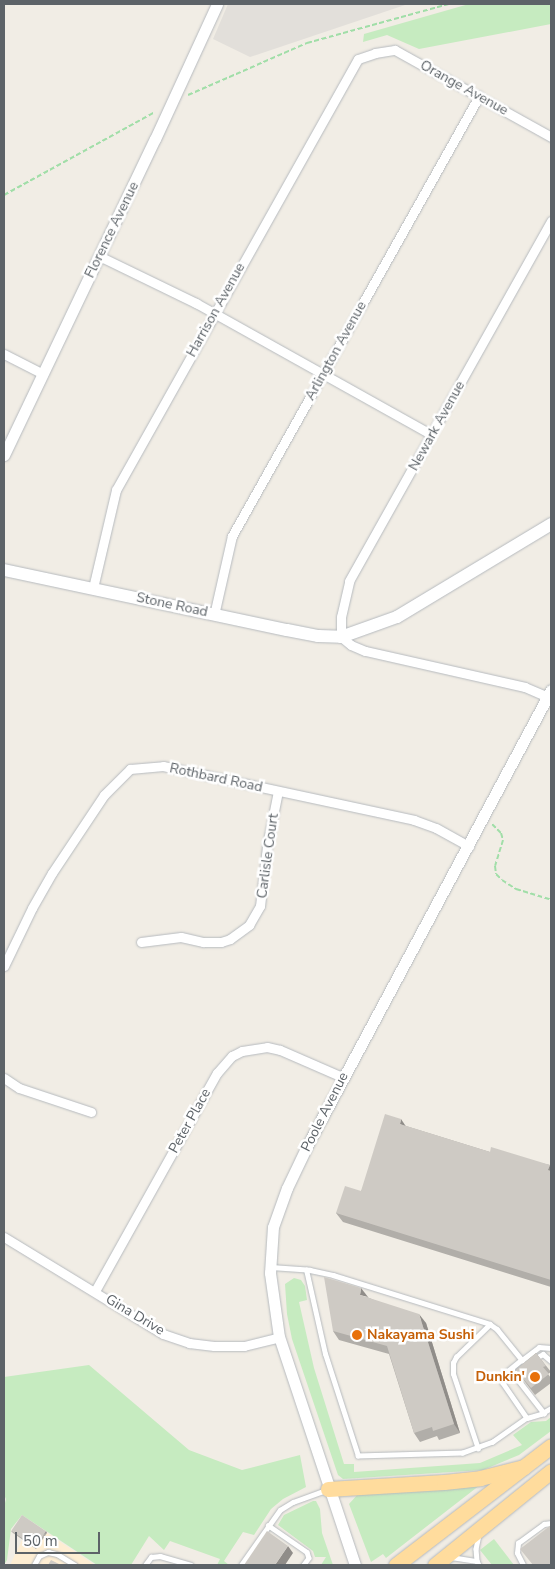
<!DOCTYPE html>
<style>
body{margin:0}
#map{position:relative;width:555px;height:1569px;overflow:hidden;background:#f1ede5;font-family:"Nunito Sans",sans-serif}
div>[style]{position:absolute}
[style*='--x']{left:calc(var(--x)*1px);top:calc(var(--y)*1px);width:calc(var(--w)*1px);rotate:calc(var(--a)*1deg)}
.industrial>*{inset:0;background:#e2dfda}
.green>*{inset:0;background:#c6ebc0}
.sand>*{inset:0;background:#feeed3}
.path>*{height:2px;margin-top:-1px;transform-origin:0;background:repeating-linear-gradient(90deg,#a1dea8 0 5px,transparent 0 7.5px)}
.roads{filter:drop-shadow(0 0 1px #b6babe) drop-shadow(0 0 1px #b6babe)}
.service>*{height:4.5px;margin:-2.25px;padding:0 2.25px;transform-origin:2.25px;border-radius:2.25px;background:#fff}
.minor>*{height:9px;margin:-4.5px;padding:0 4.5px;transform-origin:4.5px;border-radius:4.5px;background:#fff}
.tertiary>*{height:11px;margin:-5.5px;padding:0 5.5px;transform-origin:5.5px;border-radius:5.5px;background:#fff}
.secondary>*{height:12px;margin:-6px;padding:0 6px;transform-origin:6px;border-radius:6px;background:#fff}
.trunk>*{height:15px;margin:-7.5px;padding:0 7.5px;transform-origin:7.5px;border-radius:7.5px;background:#ffdc9d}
.wall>*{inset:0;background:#b1aea9}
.shaded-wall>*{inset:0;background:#908d89;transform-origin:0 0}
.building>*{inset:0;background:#cecac4;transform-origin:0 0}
.dots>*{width:14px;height:14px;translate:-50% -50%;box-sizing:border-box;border:2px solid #fff;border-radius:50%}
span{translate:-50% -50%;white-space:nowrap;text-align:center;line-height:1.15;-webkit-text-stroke:5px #fff;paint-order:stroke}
.street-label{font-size:14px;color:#5d6368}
.food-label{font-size:14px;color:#c56008;font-weight:700}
.left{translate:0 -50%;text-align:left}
.right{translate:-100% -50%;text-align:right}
.frame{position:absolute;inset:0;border:5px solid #5d6368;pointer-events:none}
.scale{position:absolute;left:15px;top:1532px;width:85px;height:22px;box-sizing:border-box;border:2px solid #5d6368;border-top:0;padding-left:6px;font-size:15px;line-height:18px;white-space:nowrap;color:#5d6368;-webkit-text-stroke:4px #fff;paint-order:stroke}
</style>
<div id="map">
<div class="industrial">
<i style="clip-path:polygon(228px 4px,408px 4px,250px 57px,213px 39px)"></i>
</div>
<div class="green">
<i style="clip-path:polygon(469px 4px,551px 4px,551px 24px,419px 49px,387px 35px,363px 42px,364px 34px)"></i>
<i style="clip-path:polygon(294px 1278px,301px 1280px,305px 1286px,307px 1300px,299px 1302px,314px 1368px,344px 1464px,354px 1464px,354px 1472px,480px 1463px,522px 1445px,513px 1435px,531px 1422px,546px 1421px,551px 1417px,551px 1431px,519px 1455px,483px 1470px,343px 1479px,338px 1475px,292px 1339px,287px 1314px,285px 1284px)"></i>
<i style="clip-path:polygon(89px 1365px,189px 1450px,242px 1470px,300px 1455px,306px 1487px,283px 1499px,271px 1509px,254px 1535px,243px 1532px,224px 1561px,229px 1565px,217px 1565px,220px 1559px,170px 1541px,164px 1550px,149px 1536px,131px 1565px,97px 1565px,22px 1515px,11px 1529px,7px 1560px,4px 1565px,4px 1507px,6px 1499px,4px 1495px,4px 1377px)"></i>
<i style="clip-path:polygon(480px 1485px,386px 1558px,383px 1554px,371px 1562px,349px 1504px,358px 1494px)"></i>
<i style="clip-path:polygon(313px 1501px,316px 1501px,320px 1509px,322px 1533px,333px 1565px,321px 1565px,326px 1557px,315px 1557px,313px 1551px,278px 1525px,284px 1515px)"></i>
<i style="clip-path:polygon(494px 1539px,514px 1565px,492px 1565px,480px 1550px)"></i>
</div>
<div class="sand">
<i style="clip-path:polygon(47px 1533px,95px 1565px,10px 1565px,22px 1540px,36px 1549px)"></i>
</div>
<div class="path">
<i style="--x:188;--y:95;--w:130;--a:-23.6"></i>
<i style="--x:307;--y:43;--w:147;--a:-15.4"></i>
<i style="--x:4;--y:195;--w:172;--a:-28.8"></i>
<i style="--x:492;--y:824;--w:13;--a:45"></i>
<i style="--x:501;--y:833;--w:7;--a:74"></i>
<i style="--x:503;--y:840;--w:27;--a:107"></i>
<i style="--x:495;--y:866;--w:8;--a:83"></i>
<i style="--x:496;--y:874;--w:8;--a:45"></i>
<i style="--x:502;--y:880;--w:17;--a:33"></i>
<i style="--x:516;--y:889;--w:37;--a:17"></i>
</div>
<div class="roads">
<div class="service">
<i style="--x:271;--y:1267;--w:39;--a:4"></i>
<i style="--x:310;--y:1270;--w:24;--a:12"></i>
<i style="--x:333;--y:1275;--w:164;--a:17.3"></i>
<i style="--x:490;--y:1324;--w:9;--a:36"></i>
<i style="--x:497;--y:1329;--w:40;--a:51"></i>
<i style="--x:522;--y:1360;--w:22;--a:141"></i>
<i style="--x:505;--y:1374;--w:9;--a:103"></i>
<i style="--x:503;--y:1383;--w:42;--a:55.6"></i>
<i style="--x:527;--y:1418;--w:42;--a:144.8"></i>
<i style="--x:493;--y:1442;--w:32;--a:160"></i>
<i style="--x:463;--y:1453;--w:105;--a:178.4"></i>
<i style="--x:358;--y:1456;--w:107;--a:-107.9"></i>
<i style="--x:325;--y:1354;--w:86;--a:-102.7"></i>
<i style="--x:534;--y:1359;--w:10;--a:-29"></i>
<i style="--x:543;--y:1354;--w:11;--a:41"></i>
<i style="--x:522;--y:1360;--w:21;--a:-37"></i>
<i style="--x:539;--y:1347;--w:12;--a:5"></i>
<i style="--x:522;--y:1368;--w:8;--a:135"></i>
<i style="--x:516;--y:1374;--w:3;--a:90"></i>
<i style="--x:516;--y:1377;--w:46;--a:52.1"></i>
<i style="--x:527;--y:1418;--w:15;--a:-16"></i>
<i style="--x:541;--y:1414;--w:12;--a:-31"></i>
<i style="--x:478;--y:1449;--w:79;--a:-108.4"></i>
<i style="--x:453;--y:1374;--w:11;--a:-90"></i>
<i style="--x:453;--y:1363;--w:7;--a:-63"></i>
<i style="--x:456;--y:1357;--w:47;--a:-44.1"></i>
<i style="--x:268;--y:1525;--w:47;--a:34.7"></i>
<i style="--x:307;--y:1552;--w:6;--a:72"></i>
<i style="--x:309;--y:1558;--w:9;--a:126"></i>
<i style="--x:479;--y:1535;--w:14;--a:102"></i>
<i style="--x:476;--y:1549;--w:12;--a:85"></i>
<i style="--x:477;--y:1561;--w:4;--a:63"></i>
<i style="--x:451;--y:1557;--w:26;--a:9"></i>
<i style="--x:34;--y:1565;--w:10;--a:-61"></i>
<i style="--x:39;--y:1556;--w:10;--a:-24"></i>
<i style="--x:48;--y:1552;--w:9;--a:13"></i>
<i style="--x:57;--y:1554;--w:21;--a:31"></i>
<i style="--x:145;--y:1565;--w:10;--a:-53"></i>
<i style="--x:151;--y:1557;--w:9;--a:-6"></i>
<i style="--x:160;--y:1556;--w:32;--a:16"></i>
<i style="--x:241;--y:1565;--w:67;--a:-54.7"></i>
<i style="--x:280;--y:1510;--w:15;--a:-32"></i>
<i style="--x:293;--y:1502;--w:35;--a:-20"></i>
<i style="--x:523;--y:1565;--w:13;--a:-117"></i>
<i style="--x:517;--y:1553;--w:10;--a:-84"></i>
<i style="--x:518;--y:1543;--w:32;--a:-36"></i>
<i style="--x:544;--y:1524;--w:7;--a:-8"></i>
</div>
<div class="minor">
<i style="--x:99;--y:256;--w:108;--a:25.9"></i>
<i style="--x:196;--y:303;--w:270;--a:29.2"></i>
<i style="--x:4;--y:354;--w:44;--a:27.1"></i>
<i style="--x:93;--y:588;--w:101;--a:-76.8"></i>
<i style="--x:116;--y:490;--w:494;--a:-60.7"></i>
<i style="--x:358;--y:59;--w:18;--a:-19"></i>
<i style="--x:375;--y:53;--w:20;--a:-9"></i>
<i style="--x:395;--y:50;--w:179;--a:29.1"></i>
<i style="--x:214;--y:615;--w:81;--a:-77.2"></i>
<i style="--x:232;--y:536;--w:505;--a:-60.69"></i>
<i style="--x:548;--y:697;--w:25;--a:-157"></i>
<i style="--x:525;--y:687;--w:164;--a:-167.3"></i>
<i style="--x:365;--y:651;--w:15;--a:-157"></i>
<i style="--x:351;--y:645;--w:13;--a:-141"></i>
<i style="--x:341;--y:637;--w:20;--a:-90"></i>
<i style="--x:341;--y:617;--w:37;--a:-77"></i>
<i style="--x:349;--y:581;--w:413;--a:-60.7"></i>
<i style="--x:141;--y:942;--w:40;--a:-7.1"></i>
<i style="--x:181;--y:937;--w:23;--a:13"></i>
<i style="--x:203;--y:942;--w:18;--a:0"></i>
<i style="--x:221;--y:942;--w:9;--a:-18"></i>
<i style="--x:230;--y:939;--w:24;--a:-36"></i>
<i style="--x:249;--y:925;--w:22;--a:-60"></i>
<i style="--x:260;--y:906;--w:60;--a:-83.3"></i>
<i style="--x:267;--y:846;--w:56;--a:-78.7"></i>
<i style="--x:4;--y:966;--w:64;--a:-64.2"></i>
<i style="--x:32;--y:908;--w:40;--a:-60.3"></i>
<i style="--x:52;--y:873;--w:94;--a:-56.3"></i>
<i style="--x:104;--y:795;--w:37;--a:-45"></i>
<i style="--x:130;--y:769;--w:33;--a:-5"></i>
<i style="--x:163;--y:766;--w:257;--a:12.1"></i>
<i style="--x:414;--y:820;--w:23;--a:20"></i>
<i style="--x:436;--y:828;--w:38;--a:29"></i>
<i style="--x:4;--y:1078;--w:18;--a:34"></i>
<i style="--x:19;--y:1088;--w:76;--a:18.4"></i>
<i style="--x:4;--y:1237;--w:186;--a:31.4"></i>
<i style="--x:163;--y:1334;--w:28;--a:19"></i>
<i style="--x:189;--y:1343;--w:25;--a:7"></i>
<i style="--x:214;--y:1346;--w:30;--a:0"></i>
<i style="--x:244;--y:1346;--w:36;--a:-14"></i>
<i style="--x:95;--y:1291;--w:250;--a:-60.8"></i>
<i style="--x:217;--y:1073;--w:23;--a:-49"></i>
<i style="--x:232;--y:1056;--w:11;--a:-27"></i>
<i style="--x:242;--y:1051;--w:25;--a:-9"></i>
<i style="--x:267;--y:1047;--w:13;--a:13"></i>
<i style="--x:280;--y:1050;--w:68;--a:23.5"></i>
</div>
<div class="tertiary">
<i style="--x:4;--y:455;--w:350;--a:-64.5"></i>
<i style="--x:155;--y:139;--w:149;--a:-65.3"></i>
<i style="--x:355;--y:1565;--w:240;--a:-108.4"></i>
<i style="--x:279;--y:1337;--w:65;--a:-98"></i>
<i style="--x:270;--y:1273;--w:46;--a:-86.3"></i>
<i style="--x:273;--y:1227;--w:41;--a:-70.3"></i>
<i style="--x:287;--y:1188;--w:47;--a:-64.5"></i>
<i style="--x:307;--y:1146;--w:517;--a:-61.85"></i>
</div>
<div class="secondary">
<i style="--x:4;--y:570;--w:289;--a:12"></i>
<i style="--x:287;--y:630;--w:32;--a:11"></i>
<i style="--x:318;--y:636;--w:23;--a:2"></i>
<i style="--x:341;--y:637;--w:59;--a:-19.7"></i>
<i style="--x:397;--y:617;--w:180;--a:-31.1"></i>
</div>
<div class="trunk">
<i style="--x:328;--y:1489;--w:116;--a:-3.5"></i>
<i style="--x:444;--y:1482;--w:36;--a:-6"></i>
<i style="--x:480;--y:1478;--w:45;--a:-14"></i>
<i style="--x:396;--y:1565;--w:195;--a:-37.5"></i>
<i style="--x:435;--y:1565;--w:149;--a:-39"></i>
</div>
</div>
<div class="wall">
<i style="clip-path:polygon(406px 1126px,490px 1152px,550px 1165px,551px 1167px,551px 1287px,343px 1222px,336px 1213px,361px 1191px)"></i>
<i style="clip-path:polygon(367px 1297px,426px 1323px,460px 1433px,439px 1440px,437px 1436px,420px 1442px,414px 1433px,389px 1354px,339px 1340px,333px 1331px)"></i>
<i style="clip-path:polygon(536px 1353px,551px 1372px,548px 1374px,551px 1378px,551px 1383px,535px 1395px,516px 1370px)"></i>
<i style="clip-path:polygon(11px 1531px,47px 1533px,36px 1549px,13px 1533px)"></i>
</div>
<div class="shaded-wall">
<i style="clip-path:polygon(401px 1119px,407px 1128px,400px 1124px)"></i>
<i style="clip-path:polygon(550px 1165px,551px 1167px,551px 1175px,548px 1170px)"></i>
<i style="clip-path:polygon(361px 1288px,368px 1297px,360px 1295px)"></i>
<i style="clip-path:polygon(419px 1314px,426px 1323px,460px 1433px,454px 1424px)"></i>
<i style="left:46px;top:1531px;width:2px;height:19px;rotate:63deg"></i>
<i style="clip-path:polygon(288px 1546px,293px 1553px,285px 1565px,275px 1565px)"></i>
</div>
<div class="building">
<i style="clip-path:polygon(385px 1114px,401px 1119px,400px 1124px,490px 1152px,491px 1147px,550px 1165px,548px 1170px,551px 1171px,551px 1280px,336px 1213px,345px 1186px,361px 1191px)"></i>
<i style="clip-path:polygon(324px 1277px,361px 1288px,360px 1295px,419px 1314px,454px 1424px,433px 1431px,432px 1427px,414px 1433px,387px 1346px,333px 1331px)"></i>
<i style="clip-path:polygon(536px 1353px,546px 1366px,543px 1367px,549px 1374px,531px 1388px,516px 1370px)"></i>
<i style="left:22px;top:1515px;width:29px;height:19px;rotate:34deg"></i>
<i style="clip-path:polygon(551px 1525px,551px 1565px,533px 1565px,520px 1549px)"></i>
<i style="clip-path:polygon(267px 1531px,288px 1546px,275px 1565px,244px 1565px)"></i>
<i style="clip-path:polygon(51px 1560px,61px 1565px,48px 1565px)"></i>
</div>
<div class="dots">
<i style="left:357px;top:1335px;background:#e8710a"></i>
<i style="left:535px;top:1377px;background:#e8710a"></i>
</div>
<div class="street-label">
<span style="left:464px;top:88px;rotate:29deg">Orange Avenue</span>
<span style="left:112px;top:230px;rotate:-64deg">Florence Avenue</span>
<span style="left:216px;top:310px;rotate:-61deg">Harrison Avenue</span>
<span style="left:336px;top:351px;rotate:-61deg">Arlington Avenue</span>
<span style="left:437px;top:426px;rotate:-61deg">Newark Avenue</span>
<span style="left:172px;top:605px;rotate:12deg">Stone Road</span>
<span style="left:216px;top:778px;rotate:12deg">Rothbard Road</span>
<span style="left:268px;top:856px;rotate:-82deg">Carlisle Court</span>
<span style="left:325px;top:1112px;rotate:-63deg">Poole Avenue</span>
<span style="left:190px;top:1121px;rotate:-61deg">Peter Place</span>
<span style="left:135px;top:1315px;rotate:31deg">Gina Drive</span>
</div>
<div class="food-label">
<span class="left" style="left:367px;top:1335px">Nakayama Sushi</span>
<span class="right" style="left:525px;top:1377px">Dunkin'</span>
</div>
<div class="frame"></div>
<div class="scale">50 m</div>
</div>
